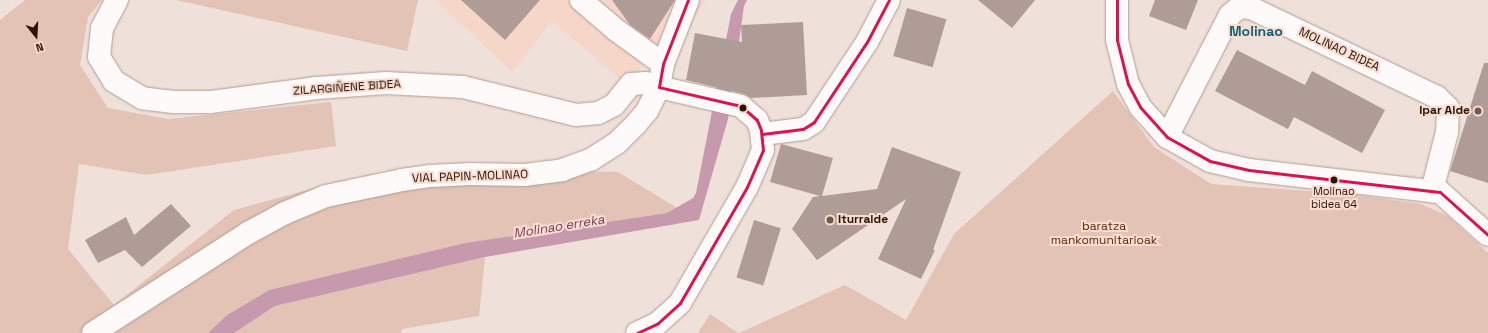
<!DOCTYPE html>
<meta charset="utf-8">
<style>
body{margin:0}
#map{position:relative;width:1488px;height:333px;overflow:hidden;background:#f0e0da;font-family:"Space Grotesk",sans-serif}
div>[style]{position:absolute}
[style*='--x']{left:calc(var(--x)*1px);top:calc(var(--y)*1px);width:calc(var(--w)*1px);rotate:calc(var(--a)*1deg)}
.built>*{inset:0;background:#f6d6c8}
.green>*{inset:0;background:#e2c3b5}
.water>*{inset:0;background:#c799ad}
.stream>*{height:8px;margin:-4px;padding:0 4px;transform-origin:4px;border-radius:4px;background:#c799ad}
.building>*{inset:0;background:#af9c97;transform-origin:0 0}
.roads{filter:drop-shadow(0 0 1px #b09d95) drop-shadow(0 0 1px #b09d95)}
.minor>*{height:22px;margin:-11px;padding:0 11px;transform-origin:11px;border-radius:11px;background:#fdfaf9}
.bus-1>*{height:3px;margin:-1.5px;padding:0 1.5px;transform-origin:1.5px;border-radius:1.5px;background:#da144f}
.dots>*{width:11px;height:11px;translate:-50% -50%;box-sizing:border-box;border:2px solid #f9ddd1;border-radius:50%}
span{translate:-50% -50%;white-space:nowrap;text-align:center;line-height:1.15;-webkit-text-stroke:4px #f9ddd1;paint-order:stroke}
.bus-label{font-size:11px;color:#2b1408}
.street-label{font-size:12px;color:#2b1408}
.poi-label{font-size:12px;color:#2b1408;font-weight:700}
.right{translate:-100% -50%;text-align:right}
.left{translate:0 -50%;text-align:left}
.park-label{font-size:12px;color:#5d2604}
.water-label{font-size:13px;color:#7d345f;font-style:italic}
.quarter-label{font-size:14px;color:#145f78;font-weight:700}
.north{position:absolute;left:16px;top:16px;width:40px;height:40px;-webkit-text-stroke:3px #f9ddd1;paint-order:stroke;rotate:162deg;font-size:11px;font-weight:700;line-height:16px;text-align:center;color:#2b1408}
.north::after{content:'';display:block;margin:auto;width:14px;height:18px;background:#2b1408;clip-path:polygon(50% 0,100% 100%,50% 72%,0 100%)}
</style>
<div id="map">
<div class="built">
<i style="clip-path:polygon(436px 0,706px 0,689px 24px,625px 83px,552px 21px,512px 72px)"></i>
</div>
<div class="green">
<i style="clip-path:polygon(25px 0,102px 0,88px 17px,80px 65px,108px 108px,168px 119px,331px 102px,336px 146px,147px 175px,79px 164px,68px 249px,114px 305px,234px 210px,340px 181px,460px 169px,618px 172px,682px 211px,465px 243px,269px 290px,227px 315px,208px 333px,0 333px,0 20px)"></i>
<i style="clip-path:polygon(176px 0,418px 0,407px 51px)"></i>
<i style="clip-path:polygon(1113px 91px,1154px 147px,1211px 184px,1349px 194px,1421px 204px,1448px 216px,1488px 253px,1488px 333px,739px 333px,845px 285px,906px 320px,954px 234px)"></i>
<i style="clip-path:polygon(485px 257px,479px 316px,402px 329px,401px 333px,234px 333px,275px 306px)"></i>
<i style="clip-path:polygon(710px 314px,738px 333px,698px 333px)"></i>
</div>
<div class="water">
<i style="clip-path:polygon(738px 0,747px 0,744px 6px,728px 119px,699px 220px,485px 257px,275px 306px,234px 333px,208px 333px,227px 315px,269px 290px,465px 243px,681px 211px,688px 207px,696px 193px,731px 14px)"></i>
</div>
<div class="stream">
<i style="--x:670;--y:216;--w:32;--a:-30"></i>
</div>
<div class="building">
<i style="clip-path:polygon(461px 0,540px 0,505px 40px)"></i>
<i style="clip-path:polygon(612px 0,675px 0,650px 39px,630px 25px)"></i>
<i style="clip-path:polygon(978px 0,1035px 0,1012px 28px)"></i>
<i style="clip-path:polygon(1155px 0,1198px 0,1186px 30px,1149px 16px)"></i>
<i style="left:907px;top:8px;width:41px;height:50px;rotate:16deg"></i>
<i style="clip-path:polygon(803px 22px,807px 95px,751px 98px,744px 94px,686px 80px,695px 33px,742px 42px,741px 25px)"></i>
<i style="clip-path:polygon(1237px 50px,1305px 85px,1312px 71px,1385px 110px,1362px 153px,1294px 117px,1288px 129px,1215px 91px)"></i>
<i style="clip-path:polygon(1484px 63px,1488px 63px,1488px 183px,1450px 171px)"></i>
<i style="clip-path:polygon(781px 144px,833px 158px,822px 196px,877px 189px,892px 147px,961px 172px,933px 250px,935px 250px,921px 279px,878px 259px,906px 199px,817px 260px,792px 229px,813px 197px,820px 196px,770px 182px)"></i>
<i style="clip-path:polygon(171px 204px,191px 226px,142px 267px,125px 250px,98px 263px,85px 240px,126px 217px,134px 235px)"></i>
<i style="left:754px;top:220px;width:28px;height:60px;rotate:17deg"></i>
</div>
<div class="roads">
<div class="minor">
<i style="--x:581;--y:0;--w:46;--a:40.6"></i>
<i style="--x:616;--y:30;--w:58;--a:35.9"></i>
<i style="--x:1117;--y:0;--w:40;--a:90"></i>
<i style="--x:1117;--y:40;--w:45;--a:76"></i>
<i style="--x:1128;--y:84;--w:27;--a:62"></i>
<i style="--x:1141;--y:108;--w:39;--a:48"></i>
<i style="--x:1167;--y:137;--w:49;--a:29.2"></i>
<i style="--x:1210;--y:161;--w:40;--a:13"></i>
<i style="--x:1249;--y:170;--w:192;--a:6.6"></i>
<i style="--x:1440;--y:192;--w:64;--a:41.9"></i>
<i style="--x:762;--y:134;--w:41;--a:-7"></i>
<i style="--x:803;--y:129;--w:13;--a:-32"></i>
<i style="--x:814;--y:122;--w:96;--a:-56.5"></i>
<i style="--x:867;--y:42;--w:47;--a:-62.4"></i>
<i style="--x:1167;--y:137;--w:137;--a:-62.7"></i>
<i style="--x:1230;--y:15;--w:13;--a:-39"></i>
<i style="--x:1240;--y:7;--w:11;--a:5"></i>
<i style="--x:1251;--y:8;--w:206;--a:25.6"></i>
<i style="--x:1437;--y:97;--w:16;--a:45"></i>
<i style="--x:1448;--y:108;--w:24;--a:92"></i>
<i style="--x:1447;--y:132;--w:61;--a:104.3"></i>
<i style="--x:93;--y:333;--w:184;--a:-32.8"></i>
<i style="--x:248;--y:233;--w:42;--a:-28.4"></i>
<i style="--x:285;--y:213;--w:44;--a:-22.5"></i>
<i style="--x:326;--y:196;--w:78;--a:-11.9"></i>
<i style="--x:402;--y:180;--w:29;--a:-8"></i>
<i style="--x:431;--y:176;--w:39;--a:-3"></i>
<i style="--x:470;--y:174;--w:54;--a:1.1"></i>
<i style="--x:524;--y:175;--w:38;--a:-7"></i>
<i style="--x:562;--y:170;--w:32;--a:-20"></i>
<i style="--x:592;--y:159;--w:30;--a:-33"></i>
<i style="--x:617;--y:143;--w:27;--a:-45"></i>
<i style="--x:636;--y:124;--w:17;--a:-50"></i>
<i style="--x:647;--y:111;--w:27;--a:-63"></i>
<i style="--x:659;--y:87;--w:14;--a:-163"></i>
<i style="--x:646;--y:83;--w:15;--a:176"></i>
<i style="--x:631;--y:84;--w:27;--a:129"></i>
<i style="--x:614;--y:105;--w:18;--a:153"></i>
<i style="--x:598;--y:113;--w:22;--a:175"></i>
<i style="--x:576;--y:115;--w:116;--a:-166.1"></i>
<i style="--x:463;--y:87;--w:77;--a:-177"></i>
<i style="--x:386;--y:83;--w:69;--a:175.9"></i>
<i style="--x:317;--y:88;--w:108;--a:172.5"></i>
<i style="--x:210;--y:102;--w:37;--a:180"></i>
<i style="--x:173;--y:102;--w:31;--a:-173"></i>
<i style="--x:142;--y:98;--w:33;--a:-149"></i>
<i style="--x:114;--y:81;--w:28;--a:-122"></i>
<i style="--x:99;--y:57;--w:29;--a:-84"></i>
<i style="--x:102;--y:28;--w:32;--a:-62"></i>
<i style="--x:637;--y:333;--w:23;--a:-25"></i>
<i style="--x:658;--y:323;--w:30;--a:-42"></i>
<i style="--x:680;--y:303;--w:134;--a:-60"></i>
<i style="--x:747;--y:187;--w:40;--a:-66.6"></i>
<i style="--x:763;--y:150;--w:20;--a:-96"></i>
<i style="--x:761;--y:130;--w:11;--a:-112"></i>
<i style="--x:757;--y:120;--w:21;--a:-139"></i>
<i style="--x:741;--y:106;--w:84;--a:-167"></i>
<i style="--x:659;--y:87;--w:23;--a:-80"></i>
<i style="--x:663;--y:64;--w:69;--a:-68.7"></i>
</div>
</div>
<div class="bus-1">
<i style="--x:1117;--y:0;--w:40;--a:90"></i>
<i style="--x:1117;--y:40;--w:45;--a:76"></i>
<i style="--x:1128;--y:84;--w:27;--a:62"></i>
<i style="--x:1141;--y:108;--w:39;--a:48"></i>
<i style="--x:1167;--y:137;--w:49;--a:29.2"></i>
<i style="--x:1210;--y:161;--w:40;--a:13"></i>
<i style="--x:1249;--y:170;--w:192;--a:6.6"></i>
<i style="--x:1440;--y:192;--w:64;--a:41.9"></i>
<i style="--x:762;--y:134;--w:41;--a:-7"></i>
<i style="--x:803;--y:129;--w:13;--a:-32"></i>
<i style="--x:814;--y:122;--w:96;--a:-56.5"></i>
<i style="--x:867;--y:42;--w:47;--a:-62.4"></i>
<i style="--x:637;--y:333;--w:23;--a:-25"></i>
<i style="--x:658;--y:323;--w:30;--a:-42"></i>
<i style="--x:680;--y:303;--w:134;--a:-60"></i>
<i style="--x:747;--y:187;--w:40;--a:-66.6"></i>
<i style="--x:763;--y:150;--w:20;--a:-96"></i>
<i style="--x:761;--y:130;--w:11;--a:-112"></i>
<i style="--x:757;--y:120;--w:21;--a:-139"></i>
<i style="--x:741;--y:106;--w:84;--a:-167"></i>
<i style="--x:659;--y:87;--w:23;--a:-80"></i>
<i style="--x:663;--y:64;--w:69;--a:-68.7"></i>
</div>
<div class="dots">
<i style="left:743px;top:108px;background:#2b1408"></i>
<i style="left:1478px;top:111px;background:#705b52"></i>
<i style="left:1334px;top:180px;background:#2b1408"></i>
<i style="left:830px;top:220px;background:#705b52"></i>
</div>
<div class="bus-label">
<span style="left:1334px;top:198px">Molinao<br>bidea 64</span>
</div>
<div class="street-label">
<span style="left:1339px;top:50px;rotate:25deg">MOLINAO BIDEA</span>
<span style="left:347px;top:88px;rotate:-4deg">ZILARGIÑENE BIDEA</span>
<span style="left:470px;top:177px;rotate:-2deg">VIAL PAPIN-MOLINAO</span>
</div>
<div class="poi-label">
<span class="right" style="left:1470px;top:111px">Ipar Alde</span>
<span class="left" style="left:838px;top:220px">Iturralde</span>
</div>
<div class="park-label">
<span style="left:1104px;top:234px">baratza<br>mankomunitarioak</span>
</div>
<div class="water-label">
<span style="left:559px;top:227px;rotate:-9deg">Molinao erreka</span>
</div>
<div class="quarter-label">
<span style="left:1256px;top:31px">Molinao</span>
</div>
<div class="north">N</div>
</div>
